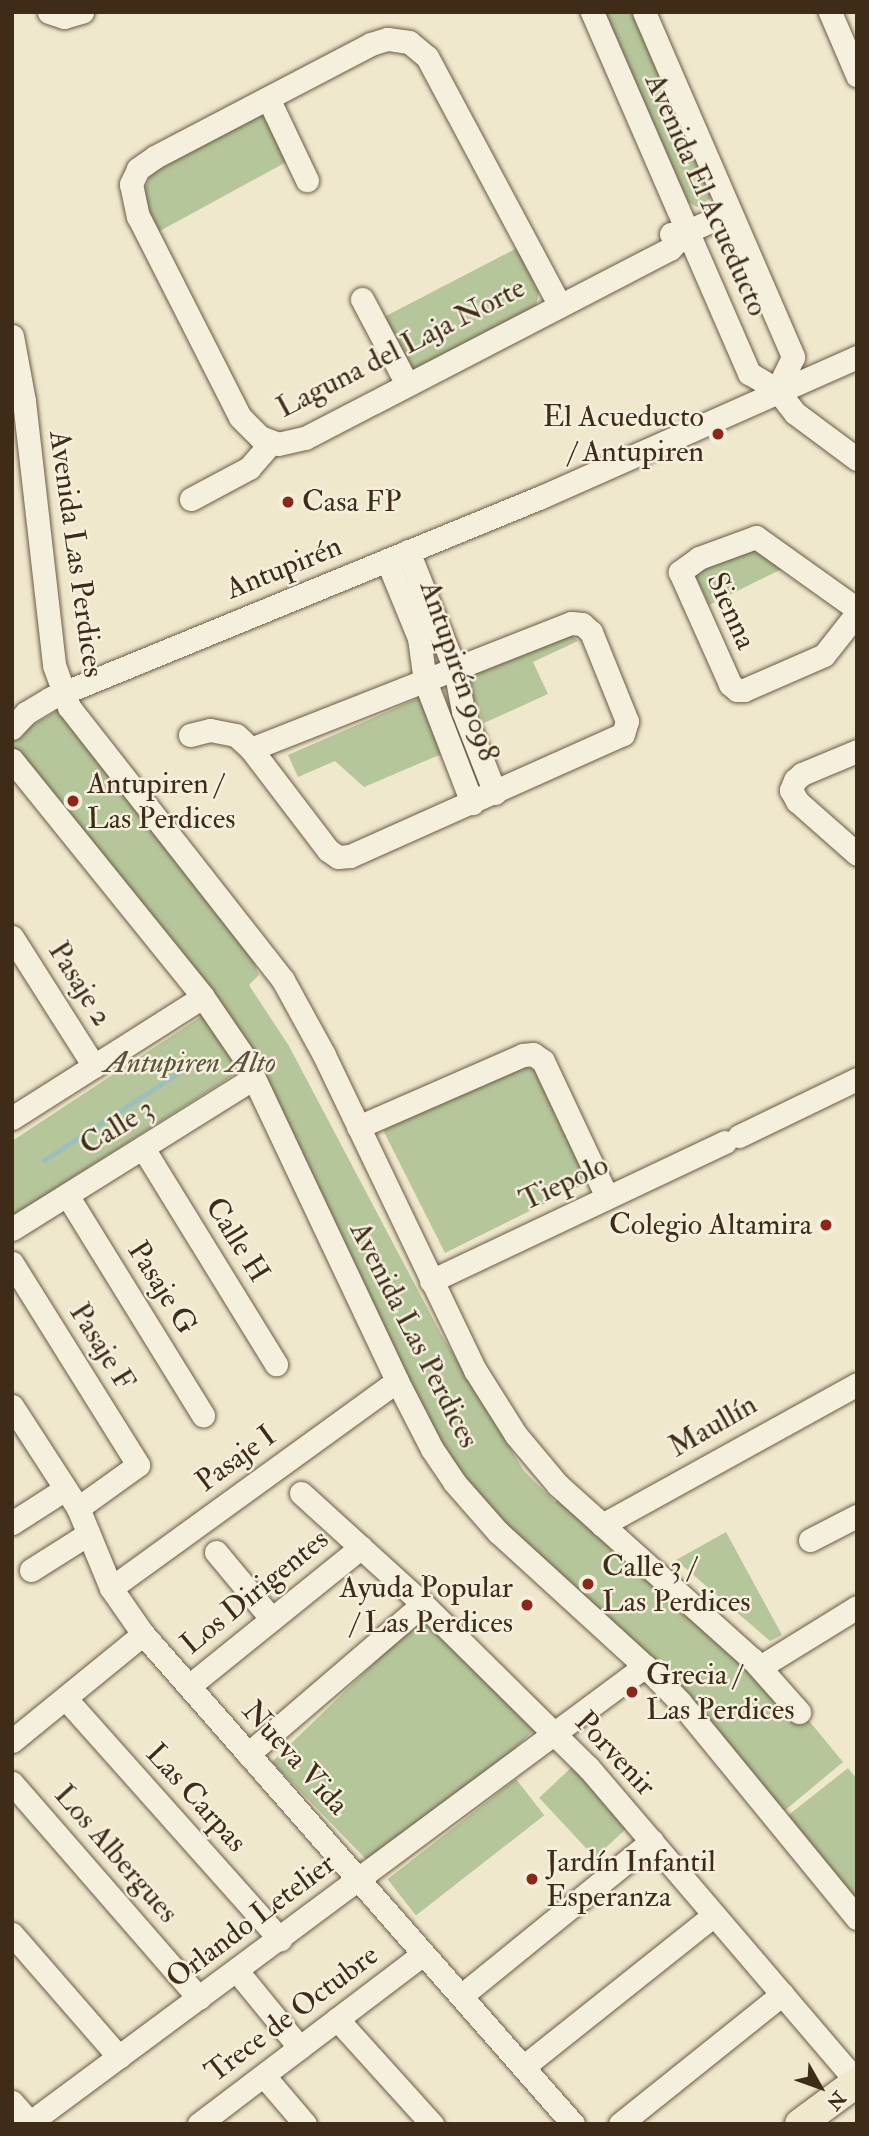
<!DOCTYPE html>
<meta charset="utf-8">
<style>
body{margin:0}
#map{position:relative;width:869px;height:2136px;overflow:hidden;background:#f0e8cd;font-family:"IM FELL Double Pica",serif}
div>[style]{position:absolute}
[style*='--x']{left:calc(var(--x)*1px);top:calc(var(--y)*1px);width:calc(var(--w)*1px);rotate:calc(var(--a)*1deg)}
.green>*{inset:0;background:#b6c69b;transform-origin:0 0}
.stream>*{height:5px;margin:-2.5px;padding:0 2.5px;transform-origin:2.5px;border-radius:2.5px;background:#9bbfbd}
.roads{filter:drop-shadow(0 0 2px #6b5b45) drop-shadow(0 0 2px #6b5b45)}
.minor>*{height:23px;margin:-11.5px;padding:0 11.5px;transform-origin:11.5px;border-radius:11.5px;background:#f5f0de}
.major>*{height:30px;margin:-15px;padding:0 15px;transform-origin:15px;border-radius:15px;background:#f0e8cd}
.dots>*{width:19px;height:19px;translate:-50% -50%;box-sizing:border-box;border:4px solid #f5f0de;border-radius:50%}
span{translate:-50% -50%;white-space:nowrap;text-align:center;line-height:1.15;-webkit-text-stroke:5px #f5f0de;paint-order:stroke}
.street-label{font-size:30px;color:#3f2c18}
.poi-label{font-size:30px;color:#3f2c18}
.right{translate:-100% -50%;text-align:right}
.left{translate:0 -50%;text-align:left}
.park-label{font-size:30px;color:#5d5239;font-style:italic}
.frame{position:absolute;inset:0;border:14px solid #3f2c18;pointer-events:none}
.north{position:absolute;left:785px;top:2052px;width:70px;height:70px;-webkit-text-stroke:5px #f5f0de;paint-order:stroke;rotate:130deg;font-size:19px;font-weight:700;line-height:28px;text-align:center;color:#3f2c18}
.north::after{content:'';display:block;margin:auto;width:24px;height:32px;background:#3f2c18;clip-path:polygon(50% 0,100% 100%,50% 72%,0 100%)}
</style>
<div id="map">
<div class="green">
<i style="clip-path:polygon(604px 12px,636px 12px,714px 190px,710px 199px,697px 207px,688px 202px)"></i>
<i style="clip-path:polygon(265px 110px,290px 160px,158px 232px,145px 207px,143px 194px,150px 176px,168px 161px)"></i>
<i style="clip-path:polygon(517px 248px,539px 292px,536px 306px,412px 372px,384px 317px)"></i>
<i style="clip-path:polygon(753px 547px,786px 567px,709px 605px,694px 573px,704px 559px)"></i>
<i style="clip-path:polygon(565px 630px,578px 641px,533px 662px,548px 694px,484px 723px,464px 676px)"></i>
<i style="clip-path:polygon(421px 697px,444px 753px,364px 787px,335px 761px,298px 777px,288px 755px)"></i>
<i style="clip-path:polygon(57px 711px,251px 955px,259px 975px,249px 985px,289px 1046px,441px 1334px,524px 1471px,555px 1502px,574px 1484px,645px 1547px,745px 1643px,843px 1762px,783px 1812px,492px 1516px,435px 1450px,261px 1067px,12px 753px,12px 742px,31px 726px)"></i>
<i style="clip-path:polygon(205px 1014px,243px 1069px,12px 1216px,12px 1141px)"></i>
<i style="clip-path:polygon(524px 1066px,534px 1070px,588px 1182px,445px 1253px,383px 1130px)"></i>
<i style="clip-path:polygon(726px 1532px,782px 1635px,770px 1641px,676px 1560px)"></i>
<i style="left:423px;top:1616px;width:159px;height:210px;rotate:46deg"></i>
<i style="left:572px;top:1767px;width:82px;height:45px;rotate:47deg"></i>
<i style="clip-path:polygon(848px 1768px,857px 1779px,857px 1902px,786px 1817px)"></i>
<i style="left:516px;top:1779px;width:46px;height:163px;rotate:52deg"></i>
</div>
<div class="stream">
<i style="--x:44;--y:1160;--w:173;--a:-33"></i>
</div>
<div class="roads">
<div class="minor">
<i style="--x:49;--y:12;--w:16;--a:18"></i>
<i style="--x:64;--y:17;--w:19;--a:-16"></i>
<i style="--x:592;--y:12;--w:394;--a:66.5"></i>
<i style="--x:749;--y:373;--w:33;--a:31"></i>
<i style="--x:777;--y:390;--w:29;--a:52"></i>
<i style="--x:795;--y:413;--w:77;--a:36.6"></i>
<i style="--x:644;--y:12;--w:376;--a:66.6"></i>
<i style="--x:793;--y:357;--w:37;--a:116"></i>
<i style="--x:830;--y:12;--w:69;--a:66.8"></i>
<i style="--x:268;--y:98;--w:91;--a:64.6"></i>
<i style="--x:671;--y:234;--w:15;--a:-8"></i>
<i style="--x:686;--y:232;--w:48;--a:-24.4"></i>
<i style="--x:362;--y:299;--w:96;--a:62.1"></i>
<i style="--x:559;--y:304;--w:280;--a:-118.1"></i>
<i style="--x:427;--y:57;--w:23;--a:-140"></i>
<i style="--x:409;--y:42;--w:22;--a:-172"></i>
<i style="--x:387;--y:39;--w:17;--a:163"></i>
<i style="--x:371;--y:44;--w:244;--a:152.4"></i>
<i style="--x:155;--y:157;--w:21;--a:145"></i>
<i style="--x:138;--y:169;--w:17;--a:115"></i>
<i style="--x:131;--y:184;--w:33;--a:78"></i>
<i style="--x:138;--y:216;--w:225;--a:63.1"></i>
<i style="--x:240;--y:417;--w:28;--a:45"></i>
<i style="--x:260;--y:437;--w:19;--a:21"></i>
<i style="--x:278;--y:444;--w:28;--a:-13"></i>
<i style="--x:305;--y:438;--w:411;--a:-27.4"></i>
<i style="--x:670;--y:249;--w:23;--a:-47"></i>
<i style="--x:12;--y:336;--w:66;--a:79.5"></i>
<i style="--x:24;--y:401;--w:266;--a:83.5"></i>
<i style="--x:54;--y:665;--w:45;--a:70.3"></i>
<i style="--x:69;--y:707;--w:347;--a:51.9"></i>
<i style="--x:283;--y:980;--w:85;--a:61.3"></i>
<i style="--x:324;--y:1055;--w:349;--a:64.4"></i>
<i style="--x:475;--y:1370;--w:77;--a:57.8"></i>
<i style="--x:516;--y:1435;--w:65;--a:50"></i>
<i style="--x:558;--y:1485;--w:261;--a:41.9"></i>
<i style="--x:752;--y:1659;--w:71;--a:48.4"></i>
<i style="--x:191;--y:499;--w:66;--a:-28.1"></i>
<i style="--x:249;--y:468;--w:33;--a:-49"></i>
<i style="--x:408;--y:551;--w:127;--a:68.3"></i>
<i style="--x:455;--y:669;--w:43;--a:79.2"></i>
<i style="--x:463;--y:711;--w:88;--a:68.7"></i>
<i style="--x:387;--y:560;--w:84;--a:67.7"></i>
<i style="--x:419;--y:638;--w:43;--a:82.1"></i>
<i style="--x:425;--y:681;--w:131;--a:68.9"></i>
<i style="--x:857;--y:609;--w:124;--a:-144.5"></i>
<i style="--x:756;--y:537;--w:61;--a:159.8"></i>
<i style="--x:699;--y:558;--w:24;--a:144"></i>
<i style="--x:680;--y:572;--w:123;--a:65.9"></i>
<i style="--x:730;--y:684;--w:9;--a:41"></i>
<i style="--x:737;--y:690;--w:7;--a:0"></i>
<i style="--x:744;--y:690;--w:87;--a:-23.6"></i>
<i style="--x:824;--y:655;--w:53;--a:-51.8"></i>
<i style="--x:571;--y:623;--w:11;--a:5"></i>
<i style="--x:582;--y:624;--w:12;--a:42"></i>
<i style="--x:591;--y:632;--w:96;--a:68"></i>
<i style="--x:627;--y:721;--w:14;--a:107"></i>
<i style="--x:623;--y:734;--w:299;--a:155.9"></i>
<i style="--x:350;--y:856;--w:12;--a:175"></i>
<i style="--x:338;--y:857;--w:12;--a:-145"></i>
<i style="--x:328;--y:850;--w:127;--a:-127.3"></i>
<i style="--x:251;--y:749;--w:344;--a:-21.5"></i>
<i style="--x:12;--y:728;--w:21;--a:-47"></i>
<i style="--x:26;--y:713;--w:29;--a:-31"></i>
<i style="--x:51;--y:698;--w:530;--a:-22.3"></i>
<i style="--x:541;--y:497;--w:346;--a:-23.9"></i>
<i style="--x:190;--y:735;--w:21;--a:-14"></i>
<i style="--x:210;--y:730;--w:26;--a:11"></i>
<i style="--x:236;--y:735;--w:21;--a:43"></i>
<i style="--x:857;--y:751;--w:60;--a:157.3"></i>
<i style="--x:802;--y:774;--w:9;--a:139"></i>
<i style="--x:795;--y:780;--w:11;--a:112"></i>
<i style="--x:791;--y:790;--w:13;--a:61"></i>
<i style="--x:797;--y:801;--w:80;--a:41.5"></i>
<i style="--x:12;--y:760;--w:304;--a:51.1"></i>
<i style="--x:203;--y:997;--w:73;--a:55.7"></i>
<i style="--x:244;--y:1057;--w:358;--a:64.7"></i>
<i style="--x:397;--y:1381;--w:76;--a:62.8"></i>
<i style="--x:432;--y:1449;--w:40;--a:56"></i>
<i style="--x:454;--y:1482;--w:67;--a:48.7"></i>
<i style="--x:498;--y:1532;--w:199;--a:42.4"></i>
<i style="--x:645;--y:1666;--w:50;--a:45.8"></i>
<i style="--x:680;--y:1702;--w:279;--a:50.7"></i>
<i style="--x:12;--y:937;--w:153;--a:57.6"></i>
<i style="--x:12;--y:1118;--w:226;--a:-32.4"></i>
<i style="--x:358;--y:1127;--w:180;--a:-23.6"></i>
<i style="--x:523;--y:1055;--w:10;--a:-6"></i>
<i style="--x:533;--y:1054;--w:12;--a:35"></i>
<i style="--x:543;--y:1061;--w:150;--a:64.8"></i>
<i style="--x:739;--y:1136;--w:131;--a:-25.8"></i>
<i style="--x:143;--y:1148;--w:254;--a:58.4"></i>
<i style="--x:67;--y:1195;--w:259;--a:58.3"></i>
<i style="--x:12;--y:1229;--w:285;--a:-32"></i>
<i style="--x:12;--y:1263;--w:238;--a:58"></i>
<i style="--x:138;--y:1465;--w:74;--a:144.4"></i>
<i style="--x:431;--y:1281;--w:325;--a:-25.3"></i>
<i style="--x:12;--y:1406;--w:121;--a:57.1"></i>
<i style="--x:78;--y:1508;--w:87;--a:67.6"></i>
<i style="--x:111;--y:1588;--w:56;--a:55.2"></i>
<i style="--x:143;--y:1634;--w:652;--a:48.73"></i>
<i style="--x:301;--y:1493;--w:165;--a:42.3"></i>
<i style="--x:423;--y:1604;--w:232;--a:44.7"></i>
<i style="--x:588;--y:1767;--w:414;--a:49.5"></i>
<i style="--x:12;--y:1523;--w:63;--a:-32.7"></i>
<i style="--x:602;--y:1525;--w:291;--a:-28.9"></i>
<i style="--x:810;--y:1540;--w:53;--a:-27.1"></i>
<i style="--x:216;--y:1552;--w:86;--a:50.2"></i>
<i style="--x:31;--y:1570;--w:67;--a:-32.3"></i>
<i style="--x:111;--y:1588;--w:353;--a:-35.9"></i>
<i style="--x:760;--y:1667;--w:114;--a:-31.7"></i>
<i style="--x:189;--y:1686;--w:221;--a:-38.9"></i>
<i style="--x:66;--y:1699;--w:322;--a:48.3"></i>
<i style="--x:12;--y:1741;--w:169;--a:-39.2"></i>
<i style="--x:248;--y:1754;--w:230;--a:-40.6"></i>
<i style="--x:12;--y:1783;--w:285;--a:49"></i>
<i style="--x:12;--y:1934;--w:163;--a:49"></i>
<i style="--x:237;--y:1971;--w:99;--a:50.7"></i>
<i style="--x:461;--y:1996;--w:246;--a:-39.1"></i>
<i style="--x:337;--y:2019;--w:142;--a:47.9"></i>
<i style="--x:523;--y:2067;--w:244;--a:-38.5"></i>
<i style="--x:264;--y:2076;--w:63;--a:49.5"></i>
<i style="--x:12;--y:2102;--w:29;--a:49"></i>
<i style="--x:28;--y:2124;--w:768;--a:-36.59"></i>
<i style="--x:199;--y:2124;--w:281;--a:-37.2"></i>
<i style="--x:620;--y:2124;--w:208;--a:-38.7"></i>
</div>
<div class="major">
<i style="--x:800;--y:2124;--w:71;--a:-36.4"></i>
</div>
</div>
<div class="dots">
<i style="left:718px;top:434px;background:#8f2418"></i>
<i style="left:288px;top:502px;background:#8f2418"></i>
<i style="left:73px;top:801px;background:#8f2418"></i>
<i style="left:826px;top:1225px;background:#8f2418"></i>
<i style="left:588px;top:1584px;background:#8f2418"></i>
<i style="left:527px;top:1605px;background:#8f2418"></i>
<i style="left:632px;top:1692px;background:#8f2418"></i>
<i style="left:532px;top:1879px;background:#8f2418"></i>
</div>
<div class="street-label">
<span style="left:706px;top:195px;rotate:66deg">Avenida El Acueducto</span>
<span style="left:401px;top:348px;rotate:-27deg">Laguna del Laja Norte</span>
<span style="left:76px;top:554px;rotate:82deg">Avenida Las Perdices</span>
<span style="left:284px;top:568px;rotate:-22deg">Antupirén</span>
<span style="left:731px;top:611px;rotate:66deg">Sienna</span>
<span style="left:459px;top:671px;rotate:71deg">Antupirén 9098</span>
<span style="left:80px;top:984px;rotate:58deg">Pasaje 2</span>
<span style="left:117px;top:1127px;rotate:-32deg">Calle 3</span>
<span style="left:564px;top:1183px;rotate:-25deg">Tiepolo</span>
<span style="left:237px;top:1240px;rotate:58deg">Calle H</span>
<span style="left:162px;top:1288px;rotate:58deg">Pasaje G</span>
<span style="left:414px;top:1335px;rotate:63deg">Avenida Las Perdices</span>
<span style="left:102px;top:1347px;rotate:58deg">Pasaje F</span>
<span style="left:713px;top:1426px;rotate:-30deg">Maullín</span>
<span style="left:236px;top:1459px;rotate:-36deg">Pasaje I</span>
<span style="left:255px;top:1592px;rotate:-39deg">Los Dirigentes</span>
<span style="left:615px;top:1754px;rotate:47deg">Porvenir</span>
<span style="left:295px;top:1758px;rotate:48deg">Nueva Vida</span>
<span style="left:196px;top:1798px;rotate:48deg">Las Carpas</span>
<span style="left:116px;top:1854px;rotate:49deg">Los Albergues</span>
<span style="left:251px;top:1921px;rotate:-37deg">Orlando Letelier</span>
<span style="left:292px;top:2014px;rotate:-37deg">Trece de Octubre</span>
</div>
<div class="poi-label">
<span class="right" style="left:704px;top:434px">El Acueducto<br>/ Antupiren</span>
<span class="left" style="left:302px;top:502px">Casa FP</span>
<span class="left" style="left:87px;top:801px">Antupiren /<br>Las Perdices</span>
<span class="right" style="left:812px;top:1225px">Colegio Altamira</span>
<span class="left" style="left:602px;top:1584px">Calle 3 /<br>Las Perdices</span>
<span class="right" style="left:513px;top:1605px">Ayuda Popular<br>/ Las Perdices</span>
<span class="left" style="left:646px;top:1692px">Grecia /<br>Las Perdices</span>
<span class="left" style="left:546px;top:1879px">Jardín Infantil<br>Esperanza</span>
</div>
<div class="park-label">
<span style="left:190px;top:1063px">Antupiren Alto</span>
</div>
<div class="frame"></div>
<div class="north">N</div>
</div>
